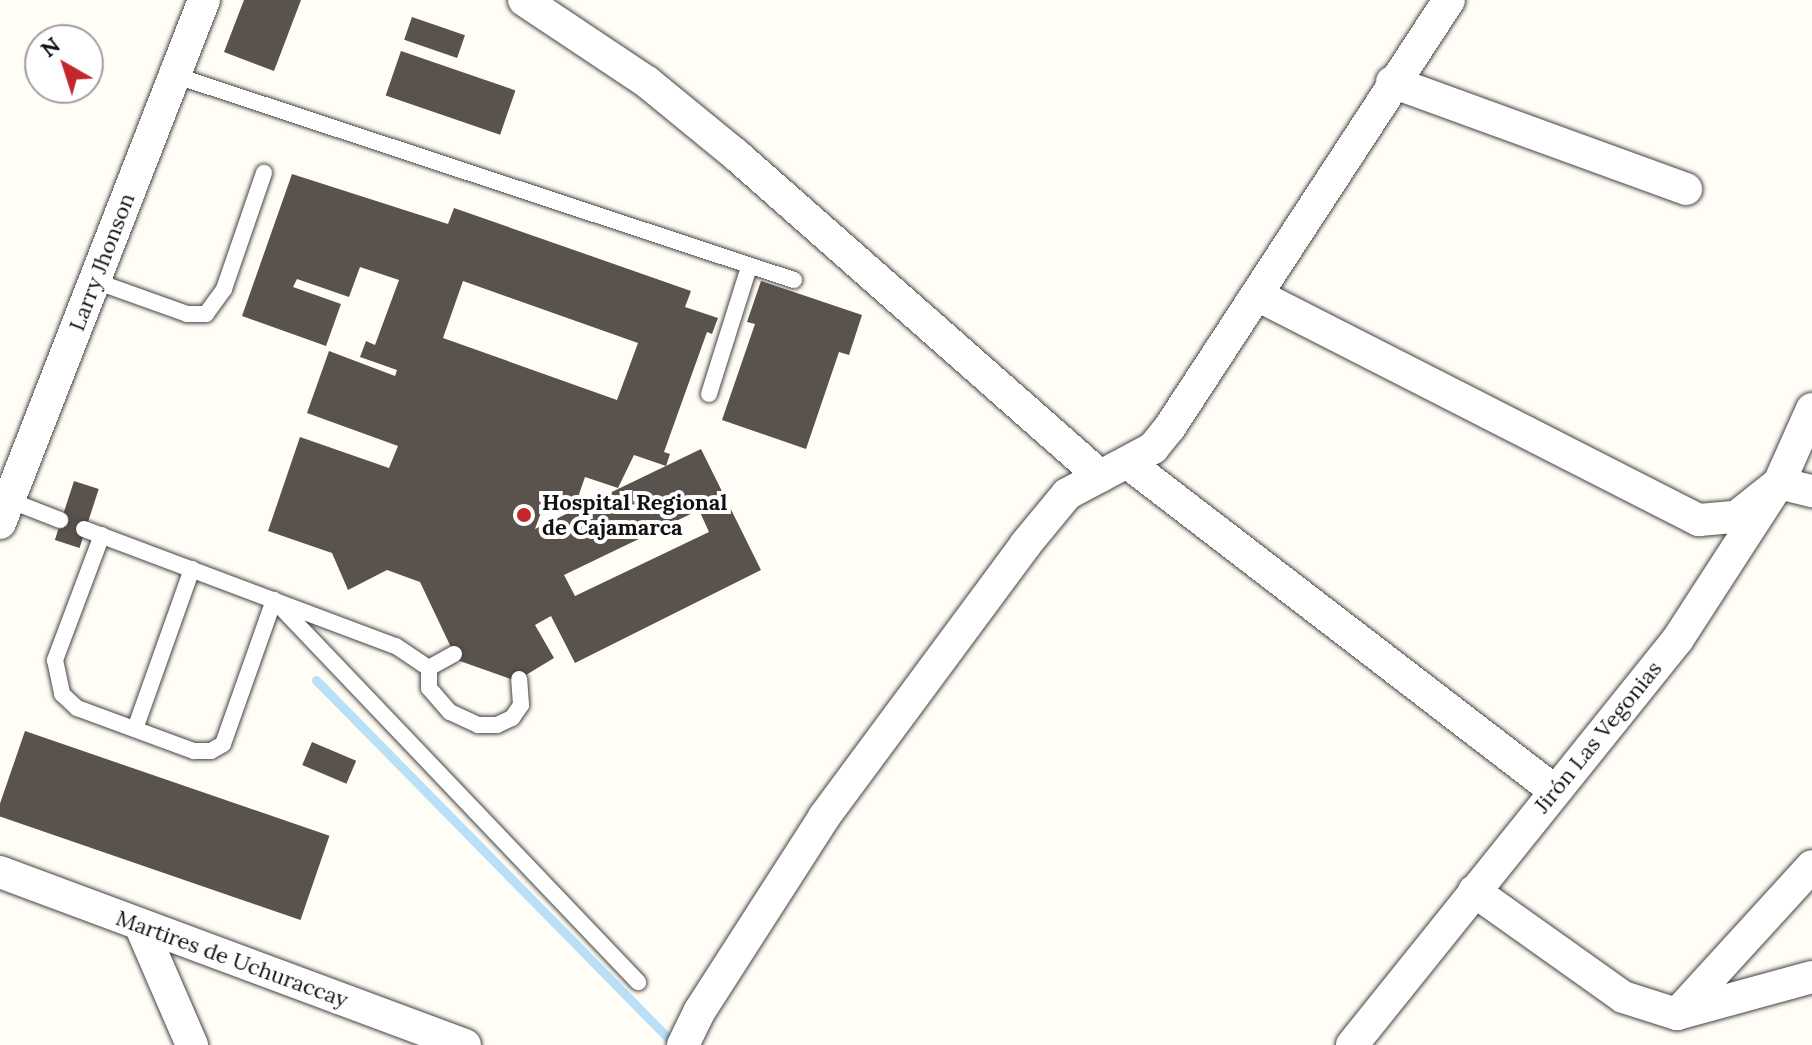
<!DOCTYPE html>
<meta charset="utf-8">
<style>
body{margin:0}
#map{position:relative;width:1812px;height:1045px;overflow:hidden;background:#fffdf5;font-family:Lora,serif}
div>[style]{position:absolute}
[style*='--x']{left:calc(var(--x)*1px);top:calc(var(--y)*1px);width:calc(var(--w)*1px);rotate:calc(var(--a)*1deg)}
.stream>*{height:9px;margin:-4.5px;padding:0 4.5px;transform-origin:4.5px;border-radius:4.5px;background:#b9e0f7}
.building>*{inset:0;background:#5a524d;transform-origin:0 0}
.roads{filter:drop-shadow(0 0 2px #444) drop-shadow(0 0 2px #444)}
.lane>*{height:16px;margin:-8px;padding:0 8px;transform-origin:8px;border-radius:8px;background:#fff}
.street>*{height:32px;margin:-16px;padding:0 16px;transform-origin:16px;border-radius:16px;background:#fff}
.dots>*{width:22px;height:22px;translate:-50% -50%;box-sizing:border-box;border:4px solid #fff;border-radius:50%}
span{translate:-50% -50%;white-space:nowrap;text-align:center;line-height:1.15;-webkit-text-stroke:8px #fff;paint-order:stroke}
.street-label{font-size:22px;color:#111}
.poi-label{font-size:22px;color:#111;font-weight:700}
.left{translate:0 -50%;text-align:left}
.north{position:absolute;left:24px;top:24px;width:80px;height:80px;box-sizing:border-box;background:#fff;border:2px solid #a0a0a0;border-radius:50%;rotate:321deg;font-size:22px;font-weight:700;line-height:32px;text-align:center;color:#111}
.north::after{content:'';display:block;margin:auto;width:28px;height:36px;background:#c4262e;clip-path:polygon(50% 0,100% 100%,50% 72%,0 100%)}
</style>
<div id="map">
<div class="stream">
<i style="--x:316;--y:680;--w:502;--a:45.48"></i>
</div>
<div class="building">
<i style="clip-path:polygon(244px 0,301px 0,274px 71px,224px 52px)"></i>
<i style="left:412px;top:17px;width:56px;height:24px;rotate:19deg"></i>
<i style="left:401px;top:51px;width:121px;height:47px;rotate:19deg"></i>
<i style="clip-path:polygon(evenodd,292px 174px,448px 224px,454px 208px,691px 291px,685px 307px,718px 318px,712px 334px,707px 332px,664px 452px,670px 454px,666px 466px,634px 455px,618px 488px,585px 477px,575px 506px,547px 496px,535px 529px,701px 449px,761px 570px,575px 663px,551px 616px,535px 625px,554px 658px,516px 681px,457px 660px,420px 582px,387px 570px,348px 590px,332px 553px,268px 531px,300px 437px,389px 468px,398px 446px,307px 413px,329px 351px,395px 376px,397px 370px,360px 357px,366px 341px,375px 345px,399px 280px,360px 267px,349px 297px,297px 279px,293px 287px,341px 304px,326px 346px,242px 316px,292px 174px,463px 281px,638px 343px,617px 400px,443px 338px,463px 281px,292px 174px,699px 510px,709px 532px,575px 596px,564px 575px,699px 510px)"></i>
<i style="clip-path:polygon(761px 281px,862px 315px,849px 355px,839px 352px,806px 449px,722px 420px,755px 324px,747px 322px)"></i>
<i style="left:74px;top:481px;width:26px;height:62px;rotate:18deg"></i>
<i style="left:25px;top:731px;width:322px;height:89px;rotate:19deg"></i>
<i style="left:312px;top:742px;width:48px;height:25px;rotate:23deg"></i>
</div>
<div class="roads">
<div class="lane">
<i style="--x:174;--y:75;--w:653;--a:18.3"></i>
<i style="--x:95;--y:281;--w:98;--a:19.7"></i>
<i style="--x:187;--y:314;--w:19;--a:0"></i>
<i style="--x:206;--y:314;--w:31;--a:-54"></i>
<i style="--x:224;--y:289;--w:123;--a:-71"></i>
<i style="--x:709;--y:394;--w:133;--a:-72.5"></i>
<i style="--x:9;--y:500;--w:55;--a:21.4"></i>
<i style="--x:84;--y:529;--w:333;--a:20.6"></i>
<i style="--x:396;--y:646;--w:40;--a:34"></i>
<i style="--x:102;--y:535;--w:134;--a:110.6"></i>
<i style="--x:55;--y:660;--w:35;--a:78"></i>
<i style="--x:62;--y:694;--w:21;--a:43"></i>
<i style="--x:77;--y:708;--w:125;--a:20.2"></i>
<i style="--x:194;--y:751;--w:17;--a:0"></i>
<i style="--x:211;--y:751;--w:14;--a:-30"></i>
<i style="--x:223;--y:744;--w:153;--a:-70.5"></i>
<i style="--x:274;--y:600;--w:528;--a:46.38"></i>
<i style="--x:454;--y:654;--w:29;--a:151"></i>
<i style="--x:429;--y:668;--w:20;--a:90"></i>
<i style="--x:429;--y:688;--w:32;--a:49"></i>
<i style="--x:450;--y:712;--w:31;--a:25"></i>
<i style="--x:478;--y:725;--w:19;--a:0"></i>
<i style="--x:497;--y:725;--w:17;--a:-25"></i>
<i style="--x:512;--y:718;--w:16;--a:-55"></i>
<i style="--x:521;--y:705;--w:26;--a:-94"></i>
<i style="--x:135;--y:729;--w:170;--a:-70.4"></i>
</div>
<div class="street">
<i style="--x:524;--y:0;--w:148;--a:33.7"></i>
<i style="--x:647;--y:82;--w:114;--a:39.3"></i>
<i style="--x:735;--y:154;--w:487;--a:41.4"></i>
<i style="--x:1392;--y:82;--w:313;--a:20"></i>
<i style="--x:1257;--y:295;--w:496;--a:27"></i>
<i style="--x:1699;--y:520;--w:37;--a:-5"></i>
<i style="--x:1736;--y:517;--w:55;--a:-38.3"></i>
<i style="--x:1779;--y:483;--w:34;--a:14"></i>
<i style="--x:1128;--y:463;--w:538;--a:37.53"></i>
<i style="--x:0;--y:523;--w:561;--a:-68.69"></i>
<i style="--x:0;--y:872;--w:496;--a:20.4"></i>
<i style="--x:1474;--y:891;--w:183;--a:35.4"></i>
<i style="--x:1623;--y:997;--w:57;--a:17.5"></i>
<i style="--x:1677;--y:1014;--w:140;--a:-15.3"></i>
<i style="--x:140;--y:925;--w:131;--a:66.6"></i>
<i style="--x:1677;--y:1014;--w:200;--a:-47.6"></i>
<i style="--x:683;--y:1045;--w:37;--a:-64"></i>
<i style="--x:699;--y:1012;--w:232;--a:-57.3"></i>
<i style="--x:824;--y:817;--w:338;--a:-53.5"></i>
<i style="--x:1025;--y:545;--w:66;--a:-50.5"></i>
<i style="--x:1067;--y:494;--w:98;--a:-28.1"></i>
<i style="--x:1153;--y:448;--w:27;--a:-51"></i>
<i style="--x:1170;--y:427;--w:510;--a:-56.84"></i>
<i style="--x:1352;--y:1045;--w:521;--a:-51.24"></i>
<i style="--x:1678;--y:639;--w:186;--a:-57.1"></i>
<i style="--x:1779;--y:483;--w:81;--a:-66"></i>
</div>
</div>
<div class="dots">
<i style="left:524px;top:515px;background:#c4262e"></i>
</div>
<div class="street-label">
<span style="left:102px;top:262px;rotate:-69deg">Larry Jhonson</span>
<span style="left:1598px;top:737px;rotate:-51deg">Jirón Las Vegonias</span>
<span style="left:232px;top:959px;rotate:20deg">Martires de Uchuraccay</span>
</div>
<div class="poi-label">
<span class="left" style="left:542px;top:515px">Hospital Regional<br>de Cajamarca</span>
</div>
<div class="north">N</div>
</div>
